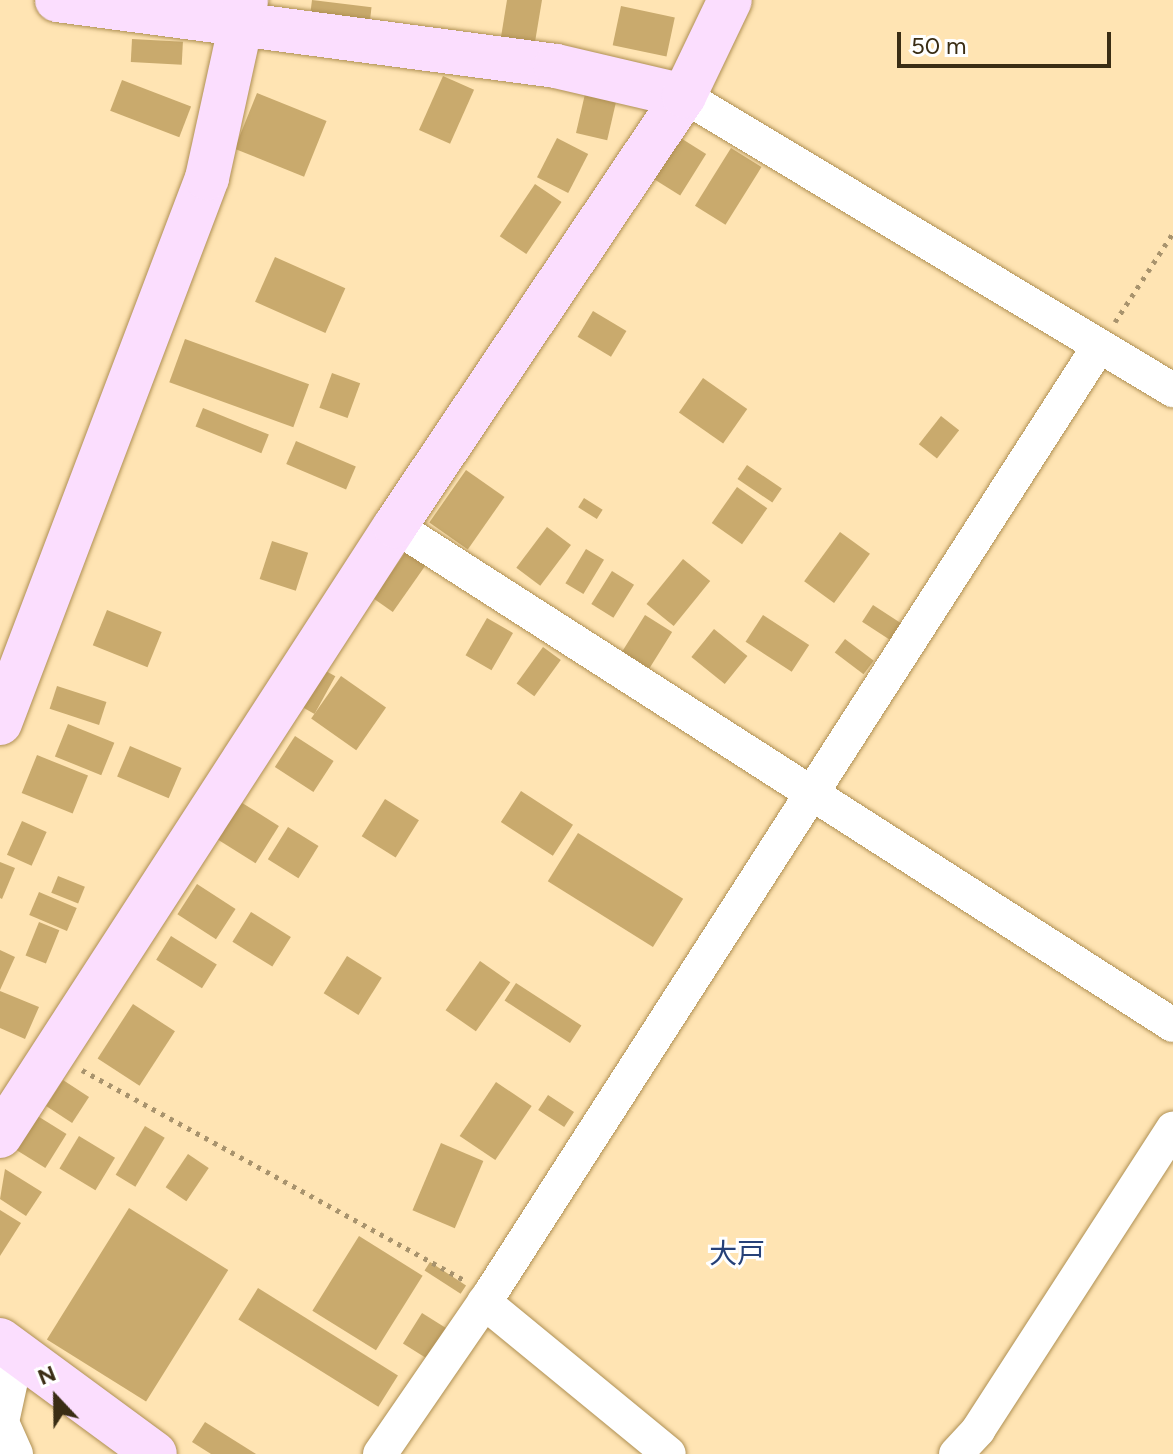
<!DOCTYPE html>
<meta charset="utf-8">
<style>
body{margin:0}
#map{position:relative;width:1173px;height:1454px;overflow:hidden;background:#ffe4b3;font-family:Figtree,"Noto Sans JP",sans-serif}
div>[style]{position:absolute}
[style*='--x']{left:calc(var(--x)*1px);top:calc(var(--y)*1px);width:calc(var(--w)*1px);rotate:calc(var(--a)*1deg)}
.building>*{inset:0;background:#c9aa6d;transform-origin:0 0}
.path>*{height:5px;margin-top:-2.5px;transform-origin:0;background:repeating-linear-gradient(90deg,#a8936d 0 4px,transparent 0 10px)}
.roads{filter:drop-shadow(0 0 2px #af9054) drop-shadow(0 0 2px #af9054)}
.street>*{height:34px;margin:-17px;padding:0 17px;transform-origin:17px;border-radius:17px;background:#fff}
.secondary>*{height:44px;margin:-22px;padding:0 22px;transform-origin:22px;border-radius:22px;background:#fbdefe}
span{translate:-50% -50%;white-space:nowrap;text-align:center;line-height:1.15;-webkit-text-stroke:6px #fff;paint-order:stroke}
.quarter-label{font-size:28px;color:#264178}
.north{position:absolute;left:16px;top:1358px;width:80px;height:80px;-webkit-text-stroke:6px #fff;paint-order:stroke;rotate:338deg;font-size:22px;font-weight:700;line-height:32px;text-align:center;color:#3a2d14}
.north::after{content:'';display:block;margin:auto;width:28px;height:36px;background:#3a2d14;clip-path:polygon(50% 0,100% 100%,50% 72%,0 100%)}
.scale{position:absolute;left:897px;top:32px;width:214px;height:36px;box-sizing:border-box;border:4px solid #3a2d14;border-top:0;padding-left:10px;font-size:24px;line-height:28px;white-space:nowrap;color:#3a2d14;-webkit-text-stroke:6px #fff;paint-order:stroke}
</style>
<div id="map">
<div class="building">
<i style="left:312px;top:0;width:60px;height:19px;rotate:7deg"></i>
<i style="clip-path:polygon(507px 0,542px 0,535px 42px,501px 37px)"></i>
<i style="left:621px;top:6px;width:55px;height:40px;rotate:12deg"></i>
<i style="left:132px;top:39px;width:51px;height:23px;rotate:3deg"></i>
<i style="left:443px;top:76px;width:34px;height:59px;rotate:24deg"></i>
<i style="left:122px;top:80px;width:74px;height:33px;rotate:21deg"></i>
<i style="left:257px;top:93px;width:75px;height:60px;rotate:22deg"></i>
<i style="left:585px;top:94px;width:32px;height:40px;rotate:13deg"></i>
<i style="left:679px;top:137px;width:32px;height:49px;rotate:32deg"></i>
<i style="left:557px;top:138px;width:35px;height:44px;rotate:27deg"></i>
<i style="left:731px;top:148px;width:36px;height:68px;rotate:32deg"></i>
<i style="left:535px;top:184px;width:32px;height:63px;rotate:34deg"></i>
<i style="left:275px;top:257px;width:77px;height:49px;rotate:24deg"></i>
<i style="left:593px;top:311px;width:39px;height:30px;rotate:31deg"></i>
<i style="left:185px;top:339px;width:132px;height:46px;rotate:20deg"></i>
<i style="left:332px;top:373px;width:30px;height:37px;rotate:20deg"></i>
<i style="left:703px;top:378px;width:54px;height:42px;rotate:35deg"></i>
<i style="left:203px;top:408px;width:71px;height:20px;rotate:22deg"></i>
<i style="left:941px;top:416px;width:23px;height:36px;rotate:38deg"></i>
<i style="left:296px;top:441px;width:65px;height:25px;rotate:23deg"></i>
<i style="left:747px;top:465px;width:42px;height:17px;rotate:34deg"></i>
<i style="left:466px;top:470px;width:47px;height:64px;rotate:35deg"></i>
<i style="left:737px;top:487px;width:37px;height:44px;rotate:35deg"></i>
<i style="left:584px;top:498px;width:22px;height:11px;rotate:32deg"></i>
<i style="left:547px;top:527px;width:30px;height:51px;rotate:37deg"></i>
<i style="left:840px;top:532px;width:37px;height:61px;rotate:36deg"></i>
<i style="left:272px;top:541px;width:38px;height:40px;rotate:18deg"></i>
<i style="left:586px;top:549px;width:21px;height:40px;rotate:31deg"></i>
<i style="left:407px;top:550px;width:24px;height:59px;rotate:35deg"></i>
<i style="left:683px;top:559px;width:35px;height:58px;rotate:39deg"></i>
<i style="left:612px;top:571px;width:26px;height:39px;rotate:32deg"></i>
<i style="left:873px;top:605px;width:33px;height:20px;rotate:33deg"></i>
<i style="left:107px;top:610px;width:59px;height:38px;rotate:22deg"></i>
<i style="left:645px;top:615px;width:32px;height:43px;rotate:32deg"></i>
<i style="left:763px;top:615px;width:55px;height:32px;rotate:33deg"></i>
<i style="left:487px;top:618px;width:30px;height:43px;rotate:30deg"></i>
<i style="left:714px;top:629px;width:43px;height:36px;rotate:39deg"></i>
<i style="left:845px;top:639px;width:36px;height:17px;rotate:37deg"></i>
<i style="left:543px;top:647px;width:22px;height:45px;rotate:36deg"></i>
<i style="left:324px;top:670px;width:13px;height:43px;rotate:29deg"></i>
<i style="left:341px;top:676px;width:55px;height:52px;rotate:35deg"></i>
<i style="left:57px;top:686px;width:52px;height:24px;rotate:18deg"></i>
<i style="left:68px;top:724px;width:50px;height:35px;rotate:22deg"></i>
<i style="left:295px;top:736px;width:46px;height:37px;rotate:33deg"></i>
<i style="left:130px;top:746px;width:56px;height:33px;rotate:23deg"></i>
<i style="left:37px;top:755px;width:55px;height:41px;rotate:22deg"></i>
<i style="left:521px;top:791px;width:62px;height:37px;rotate:33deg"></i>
<i style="left:385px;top:799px;width:40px;height:44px;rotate:32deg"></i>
<i style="left:239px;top:801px;width:47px;height:44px;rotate:32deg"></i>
<i style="left:22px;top:821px;width:27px;height:37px;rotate:24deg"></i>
<i style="left:288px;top:827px;width:36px;height:38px;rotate:32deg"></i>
<i style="left:578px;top:833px;width:124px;height:57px;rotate:32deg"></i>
<i style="clip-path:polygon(0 862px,15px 868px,2px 899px,0 898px)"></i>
<i style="left:58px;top:876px;width:29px;height:18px;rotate:22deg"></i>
<i style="left:197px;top:884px;width:46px;height:36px;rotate:33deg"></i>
<i style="left:39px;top:892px;width:41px;height:25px;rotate:23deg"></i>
<i style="left:251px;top:912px;width:47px;height:35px;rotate:32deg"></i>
<i style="left:39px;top:922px;width:22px;height:36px;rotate:22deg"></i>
<i style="left:171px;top:936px;width:54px;height:28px;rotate:32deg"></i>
<i style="clip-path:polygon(0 950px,15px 957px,0 990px)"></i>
<i style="left:347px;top:956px;width:41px;height:44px;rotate:32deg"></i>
<i style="left:480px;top:961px;width:37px;height:60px;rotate:35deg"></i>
<i style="left:516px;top:983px;width:78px;height:21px;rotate:33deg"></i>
<i style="clip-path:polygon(0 991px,39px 1007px,25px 1039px,0 1028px)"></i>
<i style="left:133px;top:1004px;width:50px;height:65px;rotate:33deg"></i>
<i style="left:63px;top:1080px;width:31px;height:31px;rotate:33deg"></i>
<i style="left:496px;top:1082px;width:43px;height:65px;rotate:34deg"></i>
<i style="left:548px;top:1095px;width:31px;height:18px;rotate:33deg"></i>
<i style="left:36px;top:1115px;width:36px;height:40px;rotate:32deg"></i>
<i style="left:145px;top:1126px;width:23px;height:57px;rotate:31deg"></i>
<i style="left:79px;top:1136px;width:42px;height:38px;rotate:31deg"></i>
<i style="left:441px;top:1143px;width:46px;height:73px;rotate:23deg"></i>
<i style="left:188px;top:1154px;width:25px;height:40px;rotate:34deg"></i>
<i style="clip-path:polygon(5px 1169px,42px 1192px,26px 1216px,0 1199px)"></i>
<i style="left:129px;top:1208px;width:117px;height:155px;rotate:32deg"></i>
<i style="clip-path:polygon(0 1210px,21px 1223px,0 1256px)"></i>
<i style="left:359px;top:1236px;width:75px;height:88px;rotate:32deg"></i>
<i style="left:430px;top:1262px;width:43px;height:10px;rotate:33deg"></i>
<i style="left:258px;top:1288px;width:165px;height:37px;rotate:32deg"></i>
<i style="left:422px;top:1313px;width:32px;height:36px;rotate:32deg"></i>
<i style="clip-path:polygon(205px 1422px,256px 1454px,211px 1454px,192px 1442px)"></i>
</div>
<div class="path">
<i style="--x:1115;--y:322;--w:106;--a:-56.9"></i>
<i style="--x:82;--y:1070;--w:438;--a:28.8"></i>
</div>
<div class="roads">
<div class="street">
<i style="--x:684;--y:96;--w:571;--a:31.02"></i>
<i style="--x:395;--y:526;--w:924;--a:32.68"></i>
<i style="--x:484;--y:1302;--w:239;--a:39.4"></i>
<i style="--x:16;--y:1454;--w:35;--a:-114"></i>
<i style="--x:2;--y:1422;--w:71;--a:-77.7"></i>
<i style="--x:380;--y:1454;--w:194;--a:-55.5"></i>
<i style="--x:490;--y:1294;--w:1127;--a:-57.28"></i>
<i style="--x:956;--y:1454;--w:33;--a:-47"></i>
<i style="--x:978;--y:1430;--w:359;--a:-57.1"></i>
</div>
<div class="secondary">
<i style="--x:57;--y:0;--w:503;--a:7.53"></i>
<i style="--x:556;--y:66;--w:131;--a:13.2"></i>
<i style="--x:0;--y:723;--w:583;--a:-69.2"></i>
<i style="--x:207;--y:178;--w:182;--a:-77.6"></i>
<i style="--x:0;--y:1136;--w:727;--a:-57.08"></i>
<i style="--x:395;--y:526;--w:518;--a:-56.1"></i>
<i style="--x:684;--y:96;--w:106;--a:-64.4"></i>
<i style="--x:0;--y:1340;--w:192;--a:36.3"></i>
</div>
</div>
<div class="quarter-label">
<span style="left:737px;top:1253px">大戸</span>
</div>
<div class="north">N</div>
<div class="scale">50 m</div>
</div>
